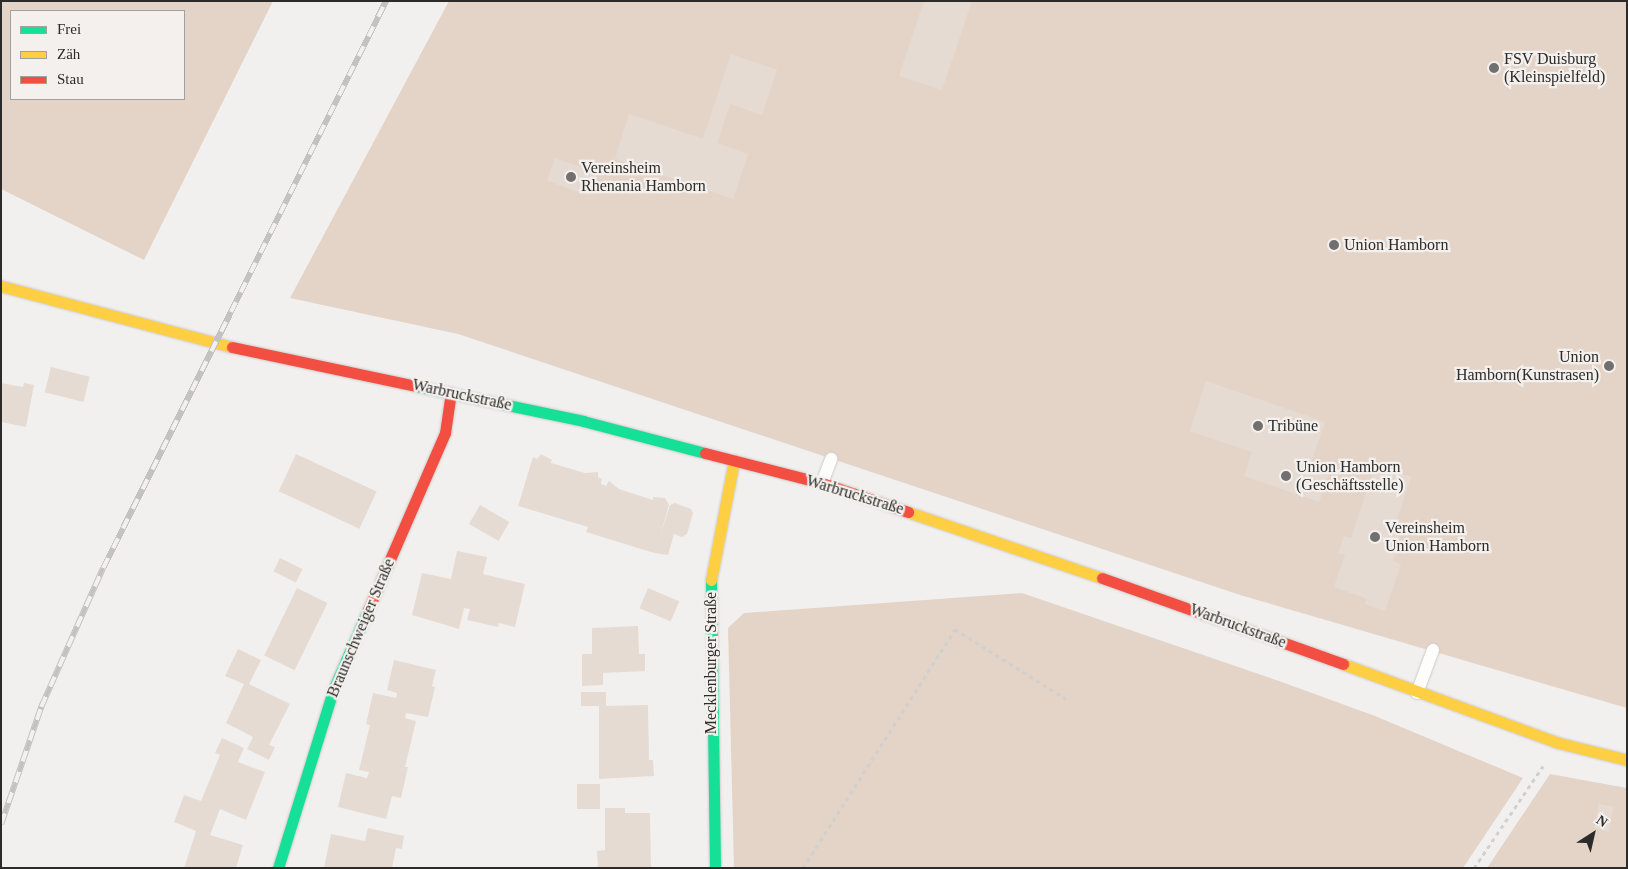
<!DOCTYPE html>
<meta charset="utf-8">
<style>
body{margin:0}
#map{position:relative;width:1628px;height:869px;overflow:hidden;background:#f2f0ee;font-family:"Times New Roman",serif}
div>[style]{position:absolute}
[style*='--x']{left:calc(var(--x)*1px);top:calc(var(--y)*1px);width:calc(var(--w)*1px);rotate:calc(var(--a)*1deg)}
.green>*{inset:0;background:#e4d4c8}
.building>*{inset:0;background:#e5dbd3;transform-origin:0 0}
.path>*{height:3px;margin-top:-1.5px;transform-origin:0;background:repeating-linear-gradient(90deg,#d0d0cf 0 4px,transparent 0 8px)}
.roads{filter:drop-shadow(0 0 1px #cdcbca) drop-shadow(0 0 1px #cdcbca)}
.lane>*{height:12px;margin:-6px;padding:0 6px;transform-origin:6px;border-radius:6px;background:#fdfdfc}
.fast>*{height:11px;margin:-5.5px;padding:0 5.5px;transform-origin:5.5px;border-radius:5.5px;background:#16e098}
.slow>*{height:11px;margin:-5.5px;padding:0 5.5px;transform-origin:5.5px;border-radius:5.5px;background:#ffcf43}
.jam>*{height:11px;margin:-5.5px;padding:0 5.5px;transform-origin:5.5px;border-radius:5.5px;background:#f24e42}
.rail>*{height:5.5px;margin-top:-2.75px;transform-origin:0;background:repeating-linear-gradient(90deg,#f3f0ed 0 11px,#c2c2c2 0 22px);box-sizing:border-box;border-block:1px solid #c2c2c2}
.dots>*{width:14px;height:14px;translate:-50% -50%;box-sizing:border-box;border:2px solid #f3f0ed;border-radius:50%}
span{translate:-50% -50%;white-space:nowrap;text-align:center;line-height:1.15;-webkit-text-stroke:4.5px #f3f0ed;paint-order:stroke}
.poi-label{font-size:16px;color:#2c2b2a}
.left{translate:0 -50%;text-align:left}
.right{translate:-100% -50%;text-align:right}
.street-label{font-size:16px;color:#2c2b2a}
.frame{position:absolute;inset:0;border:2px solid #2c2b2a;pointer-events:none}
.legend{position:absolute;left:10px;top:10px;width:175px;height:90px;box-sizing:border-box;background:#f3f0ed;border:1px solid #a3a19f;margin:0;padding:6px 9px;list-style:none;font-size:15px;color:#2c2b2a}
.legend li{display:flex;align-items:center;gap:10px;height:25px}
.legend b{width:25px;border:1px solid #a3a19f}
.north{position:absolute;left:1568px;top:809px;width:50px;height:50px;-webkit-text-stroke:4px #f3f0ed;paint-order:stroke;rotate:35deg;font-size:14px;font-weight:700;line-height:20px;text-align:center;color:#2c2b2a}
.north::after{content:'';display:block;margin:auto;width:18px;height:22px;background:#2c2b2a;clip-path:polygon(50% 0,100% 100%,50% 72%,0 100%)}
</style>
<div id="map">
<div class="green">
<i style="clip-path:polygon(evenodd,1px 1px,273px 1px,144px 260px,1px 189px,1px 1px,184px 11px,184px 99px,11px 99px,11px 11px,184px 11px)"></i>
<i style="clip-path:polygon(449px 1px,1627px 1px,1627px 708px,1240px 595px,458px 334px,290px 298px)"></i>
<i style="clip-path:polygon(1022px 593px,1279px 681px,1375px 716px,1523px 778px,1463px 868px,734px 868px,728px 628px,744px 613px)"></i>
<i style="clip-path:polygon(1550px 774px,1627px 788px,1627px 868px,1487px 868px)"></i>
</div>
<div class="building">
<i style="clip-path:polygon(924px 1px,972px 1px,942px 90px,899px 76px)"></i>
<i style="clip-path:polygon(731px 54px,777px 70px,762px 115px,730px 104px,717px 143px,748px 154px,733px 199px,615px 159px,629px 114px,703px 139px)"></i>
<i style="left:555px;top:158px;width:44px;height:24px;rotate:20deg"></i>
<i style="left:51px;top:367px;width:40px;height:26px;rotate:14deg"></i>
<i style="clip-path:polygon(1206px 381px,1325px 422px,1309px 469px,1328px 476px,1319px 502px,1244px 476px,1252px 452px,1190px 431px)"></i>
<i style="clip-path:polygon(1px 383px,23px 387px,24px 383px,34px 385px,26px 427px,1px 422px)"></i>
<i style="left:296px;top:454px;width:89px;height:41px;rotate:25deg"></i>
<i style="clip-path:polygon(541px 454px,552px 460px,551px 463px,585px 473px,598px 472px,598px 477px,602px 479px,601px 484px,606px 486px,609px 481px,619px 489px,653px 500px,653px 497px,665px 498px,669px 505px,660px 536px,670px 505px,675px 503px,691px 509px,693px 513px,687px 534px,682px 537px,674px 534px,668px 555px,654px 553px,586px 532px,588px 527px,518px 506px,533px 457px,537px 459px)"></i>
<i style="clip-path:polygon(1375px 466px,1411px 477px,1394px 528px,1402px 530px,1393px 561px,1401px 564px,1385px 611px,1365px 604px,1367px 599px,1334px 587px,1345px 555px,1338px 553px,1344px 536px,1351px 538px)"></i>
<i style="left:480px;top:505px;width:34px;height:22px;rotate:30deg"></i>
<i style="clip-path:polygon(457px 551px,487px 557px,483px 574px,525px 584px,515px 627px,499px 623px,498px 627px,467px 620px,470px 609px,464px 608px,459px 629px,412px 615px,422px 573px,451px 579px)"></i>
<i style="left:280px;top:558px;width:25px;height:15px;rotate:26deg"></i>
<i style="left:297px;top:588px;width:34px;height:75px;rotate:26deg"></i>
<i style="left:648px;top:588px;width:34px;height:22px;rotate:23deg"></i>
<i style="clip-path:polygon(638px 626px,639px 654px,645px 654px,645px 671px,603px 673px,603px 685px,582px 686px,582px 654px,592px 654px,592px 628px)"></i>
<i style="clip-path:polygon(238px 649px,261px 660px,249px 684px,290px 704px,269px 745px,275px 747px,269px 760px,247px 749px,253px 737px,226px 723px,244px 684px,225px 676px)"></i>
<i style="clip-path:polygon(394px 660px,436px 670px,432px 686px,435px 687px,428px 717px,406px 713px,405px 718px,416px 721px,405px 767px,408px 767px,401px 798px,392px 796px,386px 819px,338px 807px,346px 773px,367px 778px,369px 772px,359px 770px,370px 725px,366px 724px,373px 693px,396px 698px,397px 693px,387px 690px)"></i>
<i style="clip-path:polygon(581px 692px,606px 692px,606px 706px,648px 705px,649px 760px,653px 760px,654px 776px,599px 779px,599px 706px,581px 706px)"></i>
<i style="clip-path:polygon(222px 738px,244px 748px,238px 762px,265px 772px,246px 820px,220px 809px,210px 835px,243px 845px,236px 868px,184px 868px,196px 831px,174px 822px,184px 795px,201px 801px,220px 755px,215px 753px)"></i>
<i style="left:577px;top:784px;width:23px;height:25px"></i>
<i style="left:1599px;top:804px;width:15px;height:25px;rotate:11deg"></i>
<i style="clip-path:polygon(605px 808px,625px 808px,625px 813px,650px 813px,651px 868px,598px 868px,597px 851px,605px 850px)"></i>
<i style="clip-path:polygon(368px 828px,404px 836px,402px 849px,396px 848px,392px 868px,324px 868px,331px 834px,365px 841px)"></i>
</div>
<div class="path">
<i style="--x:803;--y:868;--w:283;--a:-57.5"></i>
<i style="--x:955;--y:629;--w:131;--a:32.2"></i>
<i style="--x:1474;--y:868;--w:123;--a:-55.9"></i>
</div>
<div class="roads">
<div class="lane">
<i style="--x:822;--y:483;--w:26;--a:-69"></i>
<i style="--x:1417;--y:693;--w:46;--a:-69.6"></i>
</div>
<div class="fast">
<i style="--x:416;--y:386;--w:171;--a:11.8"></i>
<i style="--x:583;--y:421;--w:126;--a:14.7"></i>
<i style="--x:711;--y:580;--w:288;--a:89.2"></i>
<i style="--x:278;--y:868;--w:186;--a:-72.8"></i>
<i style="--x:333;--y:690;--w:87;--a:-66.4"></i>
</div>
<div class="slow">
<i style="--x:1;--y:286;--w:239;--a:14.8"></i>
<i style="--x:908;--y:512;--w:205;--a:18.8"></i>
<i style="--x:711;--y:580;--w:122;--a:-79.1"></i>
<i style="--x:1343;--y:664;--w:230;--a:20.1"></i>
<i style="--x:1559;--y:743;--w:70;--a:14"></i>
</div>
<div class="jam">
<i style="--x:232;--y:347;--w:188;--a:12"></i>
<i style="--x:705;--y:453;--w:121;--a:14.4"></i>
<i style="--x:822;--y:483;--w:91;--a:18.6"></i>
<i style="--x:1102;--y:578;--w:256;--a:19.6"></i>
<i style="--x:368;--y:610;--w:193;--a:-66.5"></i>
<i style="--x:445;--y:433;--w:41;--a:-81.7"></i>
</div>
</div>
<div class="rail">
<i style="--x:1;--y:824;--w:124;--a:-71.1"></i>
<i style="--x:41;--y:707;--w:152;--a:-66"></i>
<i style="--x:103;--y:568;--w:634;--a:-63.48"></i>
</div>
<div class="dots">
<i style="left:1494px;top:68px;background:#71706f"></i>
<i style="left:571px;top:177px;background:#71706f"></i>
<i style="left:1334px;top:245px;background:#71706f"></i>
<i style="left:1609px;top:366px;background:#71706f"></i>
<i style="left:1258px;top:426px;background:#71706f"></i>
<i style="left:1286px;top:476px;background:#71706f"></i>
<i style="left:1375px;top:537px;background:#71706f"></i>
</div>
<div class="poi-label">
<span class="left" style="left:1504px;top:68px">FSV Duisburg<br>(Kleinspielfeld)</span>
<span class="left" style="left:581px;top:177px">Vereinsheim<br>Rhenania Hamborn</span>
<span class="left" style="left:1344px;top:245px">Union Hamborn</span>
<span class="right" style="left:1599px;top:366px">Union<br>Hamborn(Kunstrasen)</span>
<span class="left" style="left:1268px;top:426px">Tribüne</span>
<span class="left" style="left:1296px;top:476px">Union Hamborn<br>(Geschäftsstelle)</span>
<span class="left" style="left:1385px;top:537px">Vereinsheim<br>Union Hamborn</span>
</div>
<div class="street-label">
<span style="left:462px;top:395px;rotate:12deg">Warbruckstraße</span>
<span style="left:855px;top:495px;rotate:17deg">Warbruckstraße</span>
<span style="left:1238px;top:626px;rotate:20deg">Warbruckstraße</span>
<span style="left:361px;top:628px;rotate:-67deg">Braunschweiger Straße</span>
<span style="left:711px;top:663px;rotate:-90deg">Mecklenburger Straße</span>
</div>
<div class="frame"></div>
<ul class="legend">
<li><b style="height:6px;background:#16e098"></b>Frei</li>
<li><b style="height:6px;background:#ffcf43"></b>Zäh</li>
<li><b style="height:6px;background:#f24e42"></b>Stau</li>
</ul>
<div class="north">N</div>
</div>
